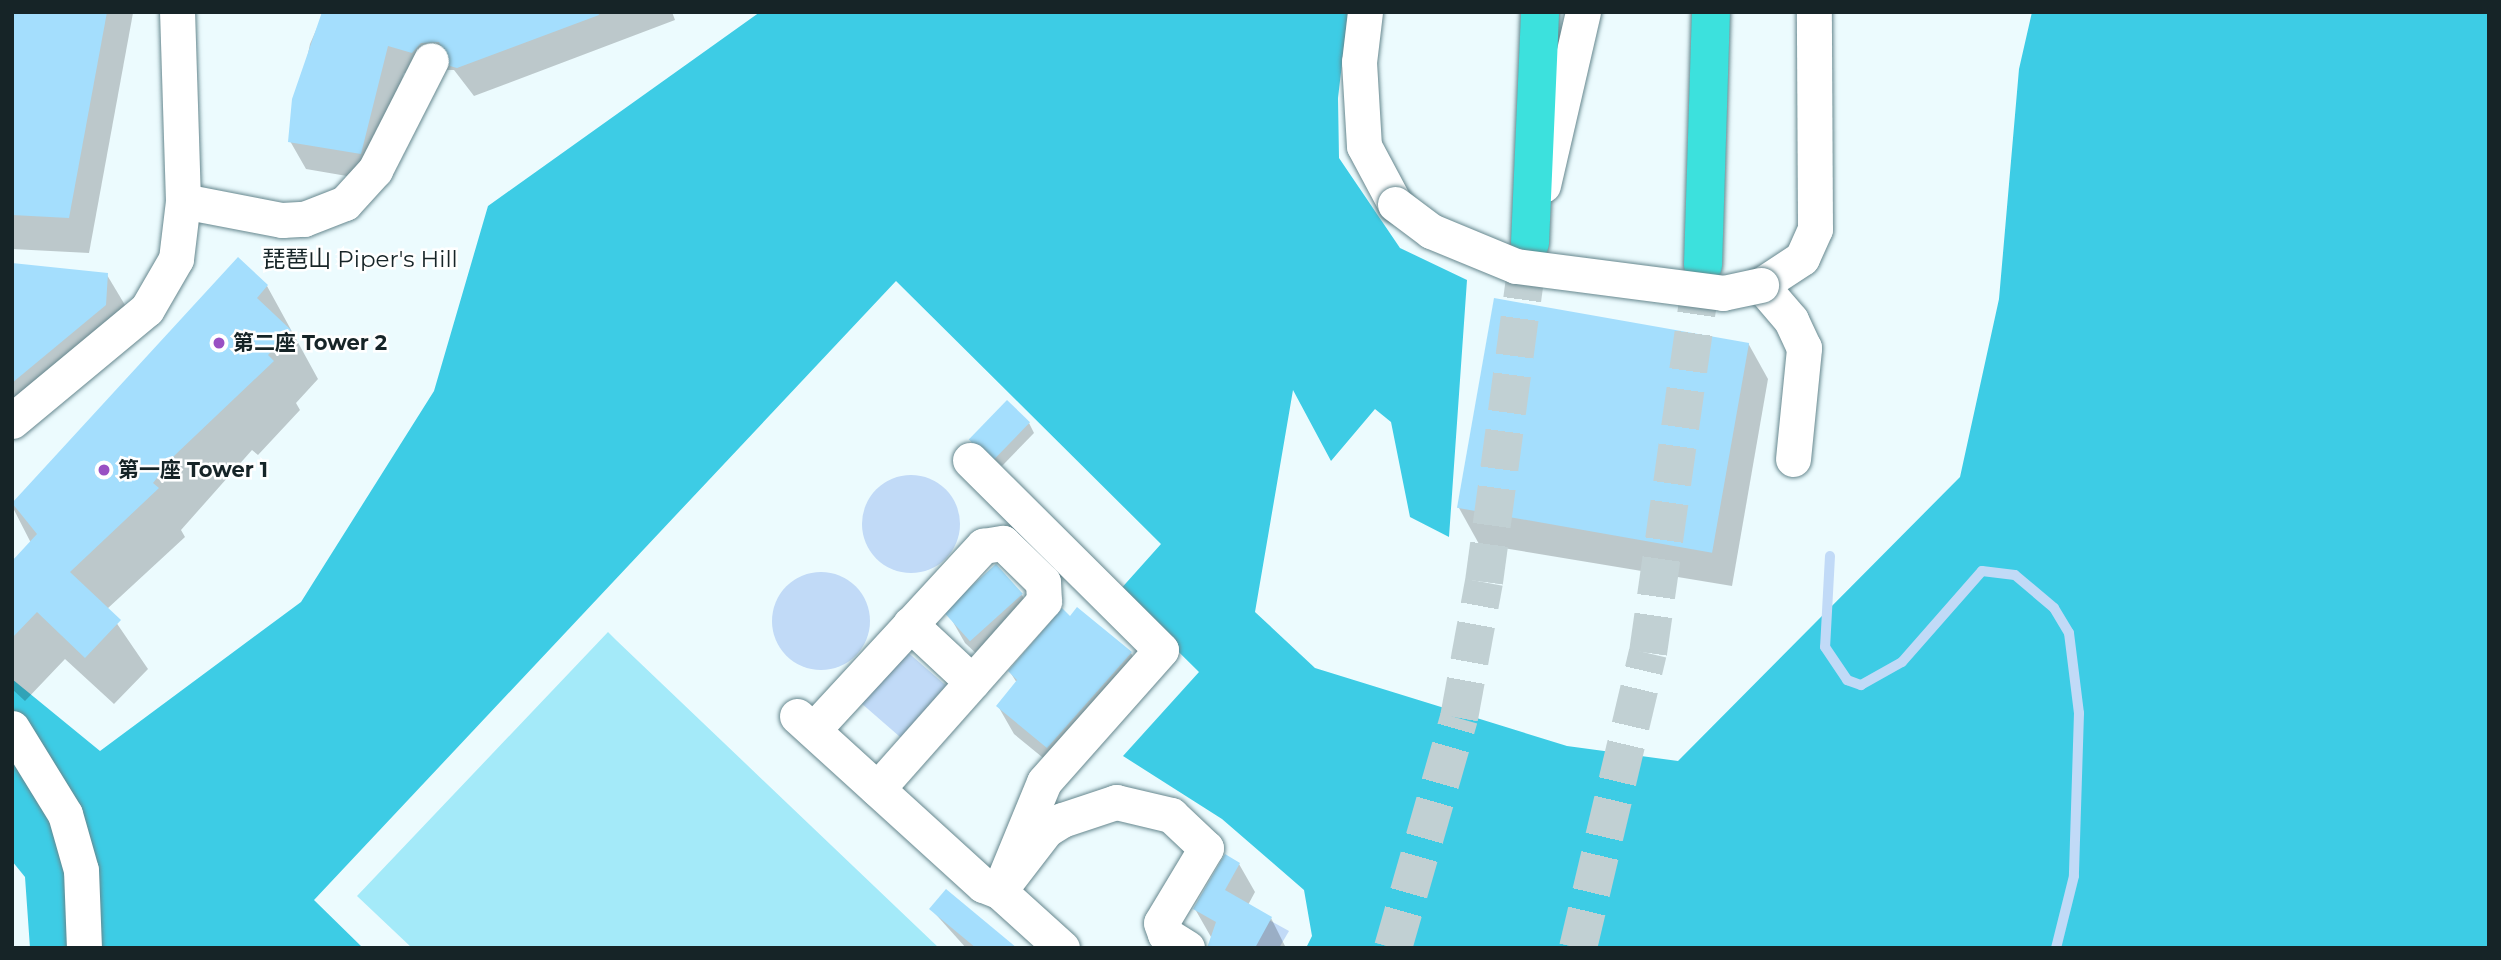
<!DOCTYPE html>
<meta charset="utf-8">
<style>
body{margin:0}
#map{position:relative;width:2501px;height:960px;overflow:hidden;background:#ecfbfe;font-family:Montserrat,"Noto Sans TC",sans-serif}
div>[style]{position:absolute}
[style*='--x']{left:calc(var(--x)*1px);top:calc(var(--y)*1px);width:calc(var(--w)*1px);rotate:calc(var(--a)*1deg)}
.green>*{inset:0;background:#a4eaf9}
.forest>*{inset:0;background:#3dcce5}
.water>*{inset:0;background:#c1daf7;transform-origin:0 0}
.round{border-radius:50%}
.shadow>*{inset:0;background:#0003}
.stream>*{height:10px;margin:-5px;padding:0 5px;transform-origin:5px;border-radius:5px;background:#c1daf7}
.building>*{inset:0;background:#a4defd;transform-origin:0 0}
.highway-tunnel>*{height:38px;margin-top:-19px;transform-origin:0;background:repeating-linear-gradient(90deg,#c1d0d3 0 38px,transparent 0 57px)}
.roads{filter:drop-shadow(0 0 2px #66878e) drop-shadow(0 0 2px #66878e)}
.minor>*{height:35px;margin:-17.5px;padding:0 17.5px;transform-origin:17.5px;border-radius:17.5px;background:#fff}
.highway>*{height:38px;margin:-19px;padding:0 19px;transform-origin:19px;border-radius:19px;background:#3ce1dd}
.bridges{filter:drop-shadow(0 0 2px #66878e) drop-shadow(0 0 2px #66878e)}
.minor-bridge>*{height:35px;margin:-17.5px;padding:0 17.5px;transform-origin:17.5px;border-radius:17.5px;background:#fff}
.dots>*{width:19px;height:19px;translate:-50% -50%;box-sizing:border-box;border:4px solid #fff;border-radius:50%}
span{translate:-50% -50%;white-space:nowrap;text-align:center;line-height:1.15;-webkit-text-stroke:5px #fff;paint-order:stroke}
.poi-label{font-size:21px;color:#162427;font-weight:700}
.left{translate:0 -50%;text-align:left}
.neighbourhood-label{font-size:23px;color:#162427}
.frame{position:absolute;inset:0;border:14px solid #162427;pointer-events:none}
</style>
<div id="map">
<div class="green">
<i style="clip-path:polygon(608px 632px,616px 640px,939px 948px,412px 948px,357px 896px)"></i>
</div>
<div class="forest">
<i style="clip-path:polygon(760px 12px,1348px 12px,1338px 98px,1339px 158px,1400px 248px,1467px 280px,1449px 537px,1410px 517px,1391px 422px,1375px 409px,1331px 461px,1293px 390px,1255px 612px,1315px 668px,1567px 746px,1678px 761px,1960px 477px,1999px 299px,2019px 69px,2032px 12px,2489px 12px,2489px 948px,1306px 948px,1312px 936px,1304px 890px,1222px 819px,1123px 756px,1199px 672px,1118px 592px,1161px 544px,896px 281px,314px 900px,363px 948px,30px 948px,25px 877px,12px 861px,12px 679px,100px 751px,301px 602px,434px 391px,488px 206px)"></i>
</div>
<div class="water">
<i class="round" style="left:862px;top:475px;width:98px;height:98px"></i>
<i class="round" style="left:772px;top:572px;width:98px;height:98px"></i>
<i style="left:904px;top:649px;width:56px;height:69px;rotate:41deg"></i>
<i style="clip-path:polygon(1255px 912px,1289px 931px,1279px 948px,1235px 948px)"></i>
</div>
<div class="shadow">
<i style="clip-path:polygon(12px 12px,133px 13px,89px 253px,12px 249px)"></i>
<i style="clip-path:polygon(324px 12px,672px 12px,675px 20px,474px 96px,454px 70px,437px 70px,428px 81px,404px 73px,376px 181px,306px 169px,290px 141px,310px 44px)"></i>
<i style="clip-path:polygon(238px 259px,267px 286px,318px 379px,296px 403px,300px 410px,258px 455px,252px 450px,181px 530px,185px 537px,107px 609px,148px 669px,114px 704px,65px 659px,25px 701px,12px 689px,12px 563px,31px 543px,12px 506px)"></i>
<i style="clip-path:polygon(12px 265px,107px 275px,128px 310px,78px 376px,12px 442px)"></i>
<i style="clip-path:polygon(1748px 343px,1768px 379px,1732px 586px,1479px 544px,1459px 508px)"></i>
<i style="clip-path:polygon(1029px 423px,1034px 433px,1002px 466px,971px 441px)"></i>
<i style="clip-path:polygon(1022px 595px,1038px 623px,995px 671px,965px 643px,949px 615px)"></i>
<i style="clip-path:polygon(1070px 618px,1131px 653px,1147px 681px,1064px 775px,1014px 734px,998px 706px,1017px 683px,1010px 672px)"></i>
<i style="clip-path:polygon(1239px 864px,1255px 892px,1248px 905px,1271px 918px,1286px 948px,1210px 948px,1211px 937px,1195px 909px)"></i>
<i style="clip-path:polygon(931px 909px,1015px 948px,966px 948px)"></i>
</div>
<div class="stream">
<i style="--x:1830;--y:556;--w:91;--a:93.1"></i>
<i style="--x:1825;--y:647;--w:40;--a:56"></i>
<i style="--x:1847;--y:680;--w:15;--a:20"></i>
<i style="--x:1861;--y:685;--w:47;--a:-29.3"></i>
<i style="--x:1902;--y:662;--w:121;--a:-48.7"></i>
<i style="--x:1982;--y:571;--w:33;--a:7"></i>
<i style="--x:2015;--y:575;--w:51;--a:40.2"></i>
<i style="--x:2054;--y:608;--w:29;--a:59"></i>
<i style="--x:2069;--y:633;--w:81;--a:82.9"></i>
<i style="--x:2079;--y:713;--w:163;--a:91.8"></i>
<i style="--x:2074;--y:876;--w:74;--a:104"></i>
</div>
<div class="building">
<i style="clip-path:polygon(12px 12px,107px 12px,69px 218px,12px 215px)"></i>
<i style="clip-path:polygon(322px 12px,598px 12px,599px 15px,457px 68px,450px 66px,439px 42px,421px 43px,412px 53px,388px 46px,361px 154px,288px 142px,292px 99px)"></i>
<i style="clip-path:polygon(238px 257px,268px 285px,257px 298px,291px 330px,268px 355px,274px 361px,175px 455px,153px 483px,159px 488px,70px 572px,121px 620px,85px 658px,37px 612px,12px 638px,12px 561px,37px 534px,12px 503px)"></i>
<i style="clip-path:polygon(12px 263px,108px 273px,106px 305px,12px 383px)"></i>
<i style="left:1494px;top:298px;width:259px;height:213px;rotate:10deg"></i>
<i style="left:1007px;top:400px;width:32px;height:55px;rotate:44deg"></i>
<i style="left:996px;top:564px;width:40px;height:71px;rotate:48deg"></i>
<i style="clip-path:polygon(1077px 607px,1132px 652px,1047px 748px,996px 706px,1017px 680px,1008px 671px,1062px 608px,1070px 616px)"></i>
<i style="clip-path:polygon(1225px 854px,1240px 863px,1225px 890px,1272px 917px,1255px 948px,1207px 948px,1216px 922px,1193px 909px)"></i>
<i style="clip-path:polygon(946px 889px,1017px 948px,976px 948px,929px 909px)"></i>
</div>
<div class="highway-tunnel">
<i style="--x:1393;--y:948;--w:239;--a:-74"></i>
<i style="--x:1459;--y:718;--w:138;--a:-79.6"></i>
<i style="--x:1484;--y:582;--w:342;--a:-82.3"></i>
<i style="--x:1578;--y:948;--w:303;--a:-76.7"></i>
<i style="--x:1648;--y:653;--w:392;--a:-81.9"></i>
</div>
<div class="roads">
<div class="minor">
<i style="--x:1365;--y:12;--w:50;--a:96.8"></i>
<i style="--x:1359;--y:62;--w:84;--a:86.6"></i>
<i style="--x:1364;--y:146;--w:66;--a:61.9"></i>
<i style="--x:1543;--y:185;--w:178;--a:-77"></i>
<i style="--x:183;--y:201;--w:101;--a:10.9"></i>
<i style="--x:282;--y:220;--w:22;--a:-3"></i>
<i style="--x:304;--y:219;--w:44;--a:-21.3"></i>
<i style="--x:345;--y:203;--w:45;--a:-47.7"></i>
<i style="--x:375;--y:170;--w:123;--a:-63"></i>
<i style="--x:12;--y:421;--w:175;--a:-39.7"></i>
<i style="--x:147;--y:309;--w:58;--a:-59.9"></i>
<i style="--x:176;--y:259;--w:58;--a:-83.1"></i>
<i style="--x:183;--y:201;--w:189;--a:-91.8"></i>
<i style="--x:1793;--y:459;--w:112;--a:-84.3"></i>
<i style="--x:1804;--y:348;--w:31;--a:-115"></i>
<i style="--x:1791;--y:320;--w:46;--a:-130.6"></i>
<i style="--x:1761;--y:285;--w:49;--a:-33.4"></i>
<i style="--x:1802;--y:258;--w:32;--a:-66"></i>
<i style="--x:1815;--y:229;--w:217;--a:-90.3"></i>
<i style="--x:970;--y:460;--w:269;--a:44.8"></i>
<i style="--x:1161;--y:650;--w:176;--a:131.6"></i>
<i style="--x:1044;--y:782;--w:118;--a:112.4"></i>
<i style="--x:999;--y:891;--w:85;--a:42.1"></i>
<i style="--x:910;--y:624;--w:85;--a:43.1"></i>
<i style="--x:797;--y:716;--w:251;--a:42.3"></i>
<i style="--x:983;--y:885;--w:17;--a:21"></i>
<i style="--x:999;--y:891;--w:77;--a:-52.4"></i>
<i style="--x:1046;--y:830;--w:19;--a:-32"></i>
<i style="--x:1062;--y:820;--w:57;--a:-18.4"></i>
<i style="--x:1116;--y:802;--w:57;--a:13.3"></i>
<i style="--x:1171;--y:815;--w:48;--a:43.3"></i>
<i style="--x:1206;--y:848;--w:87;--a:121"></i>
<i style="--x:1161;--y:923;--w:12;--a:70"></i>
<i style="--x:1165;--y:934;--w:26;--a:32"></i>
<i style="--x:12;--y:728;--w:101;--a:58.4"></i>
<i style="--x:65;--y:814;--w:58;--a:74.1"></i>
<i style="--x:81;--y:870;--w:78;--a:87.8"></i>
<i style="--x:813;--y:730;--w:251;--a:-47.3"></i>
<i style="--x:983;--y:546;--w:20;--a:-9"></i>
<i style="--x:1003;--y:543;--w:56;--a:44.3"></i>
<i style="--x:1043;--y:582;--w:19;--a:87"></i>
<i style="--x:1044;--y:601;--w:251;--a:131.6"></i>
</div>
<div class="highway">
<i style="--x:1530;--y:243;--w:231;--a:-87.5"></i>
<i style="--x:1703;--y:265;--w:253;--a:-88.2"></i>
</div>
</div>
<div class="bridges">
<div class="minor-bridge">
<i style="--x:1395;--y:204;--w:45;--a:36.9"></i>
<i style="--x:1431;--y:231;--w:92;--a:22.4"></i>
<i style="--x:1516;--y:266;--w:209;--a:7.4"></i>
<i style="--x:1723;--y:293;--w:39;--a:-12"></i>
</div>
</div>
<div class="dots">
<i style="left:219px;top:343px;background:#9950c3"></i>
<i style="left:104px;top:470px;background:#9950c3"></i>
</div>
<div class="poi-label">
<span class="left" style="left:233px;top:343px">第二座 Tower 2</span>
<span class="left" style="left:118px;top:470px">第一座 Tower 1</span>
</div>
<div class="neighbourhood-label">
<span style="left:360px;top:259px">琵琶山 Piper's Hill</span>
</div>
<div class="frame"></div>
</div>
